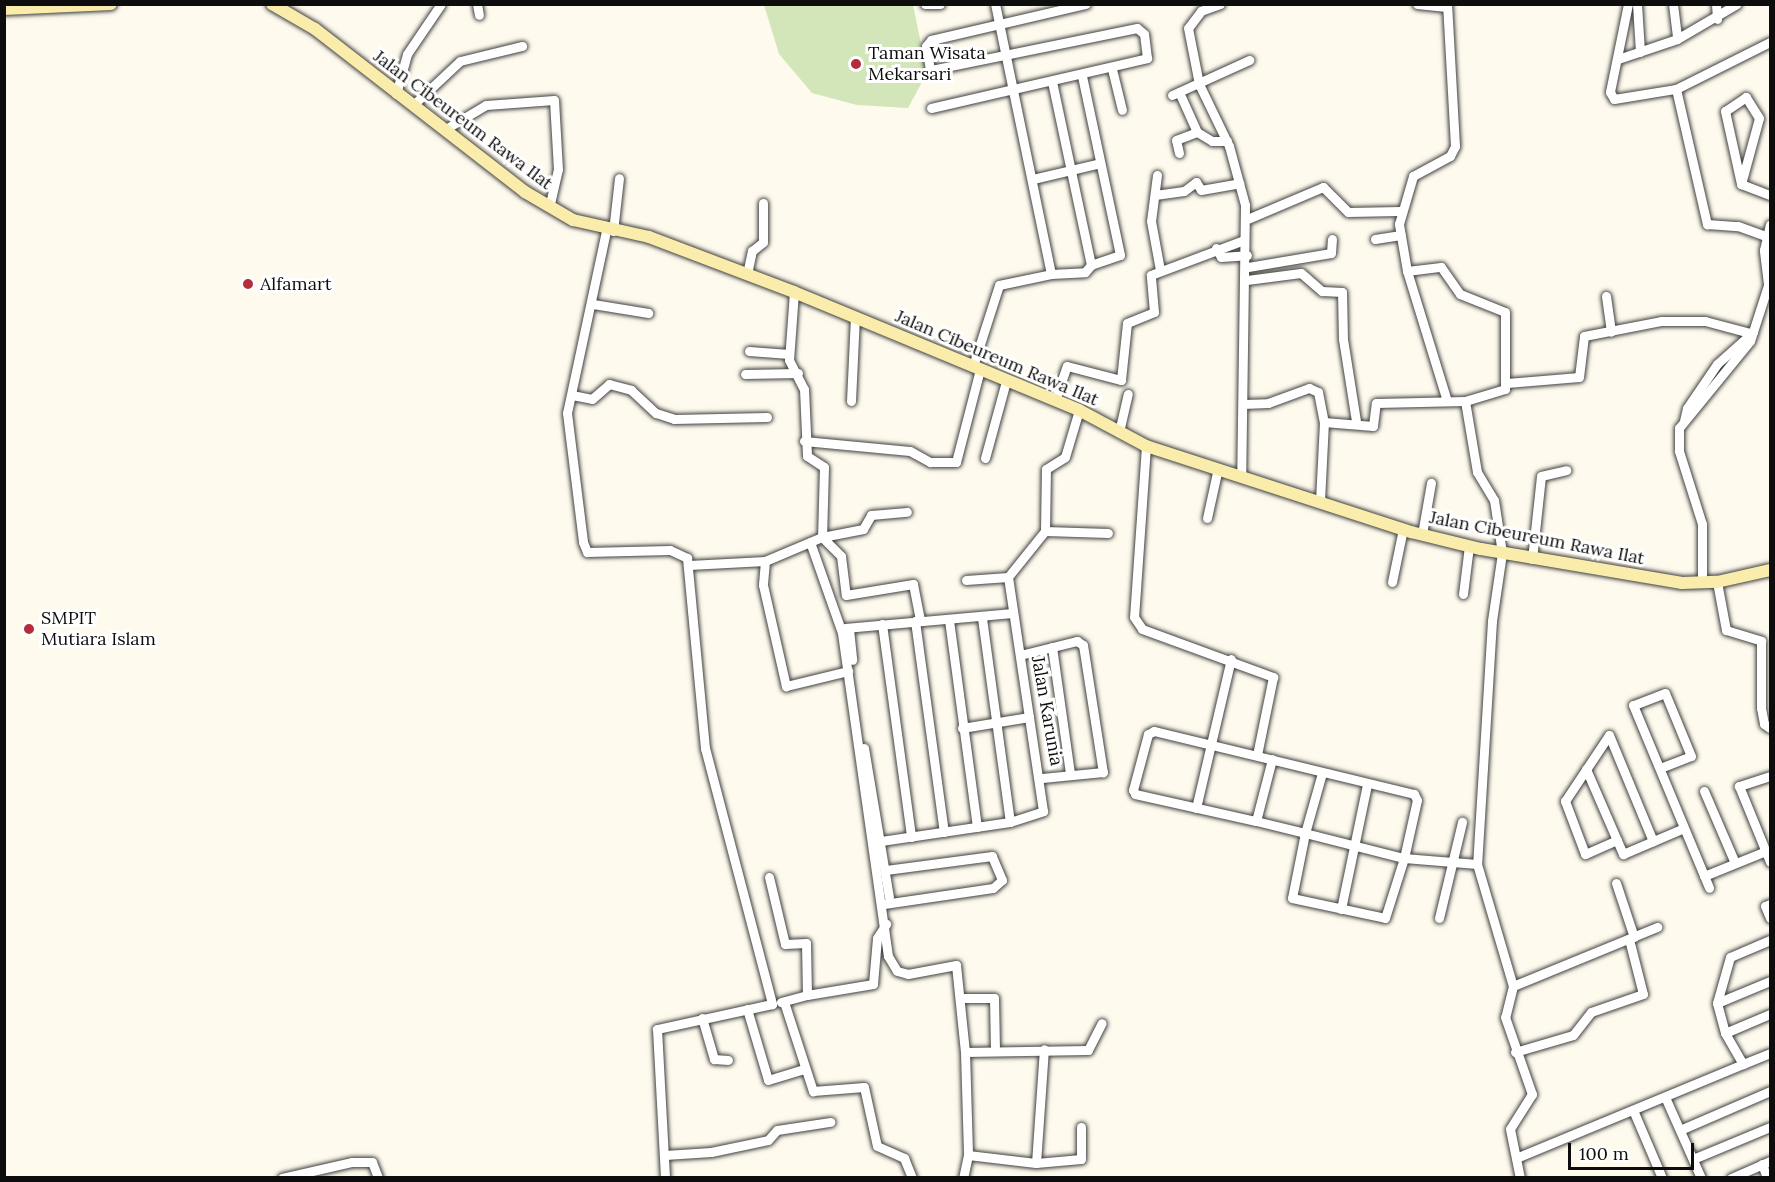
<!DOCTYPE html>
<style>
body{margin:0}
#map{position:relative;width:1775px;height:1182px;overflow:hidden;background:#fefaed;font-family:Lora,serif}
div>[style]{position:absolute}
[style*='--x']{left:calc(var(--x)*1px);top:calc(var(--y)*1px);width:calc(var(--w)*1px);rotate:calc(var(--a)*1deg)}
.green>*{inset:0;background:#d3e6b9}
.roads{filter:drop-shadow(0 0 2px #404040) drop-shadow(0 0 2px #404040)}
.street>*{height:9px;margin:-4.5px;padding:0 4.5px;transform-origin:4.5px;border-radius:4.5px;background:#fff}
.secondary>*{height:12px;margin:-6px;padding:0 6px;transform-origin:6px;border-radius:6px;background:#faedac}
.dots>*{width:16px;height:16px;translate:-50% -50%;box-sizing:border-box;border:3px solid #fff;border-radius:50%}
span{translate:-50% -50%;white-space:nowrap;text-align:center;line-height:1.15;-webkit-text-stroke:6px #fff;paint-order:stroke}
.poi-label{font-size:18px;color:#0d0d0d}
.left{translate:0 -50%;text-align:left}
.street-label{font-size:18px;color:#0d0d0d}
.frame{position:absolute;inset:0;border:6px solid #0d0d0d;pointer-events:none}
.scale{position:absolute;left:1568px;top:1143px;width:126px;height:27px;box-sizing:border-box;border:3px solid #0d0d0d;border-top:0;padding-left:8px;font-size:18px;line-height:21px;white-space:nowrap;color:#0d0d0d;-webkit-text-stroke:4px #fff;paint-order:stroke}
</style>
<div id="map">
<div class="green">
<i style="clip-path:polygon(764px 5px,913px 5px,927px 73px,908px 108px,857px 105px,812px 93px,779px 54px)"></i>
</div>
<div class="roads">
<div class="street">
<i style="--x:477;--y:4;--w:11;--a:80"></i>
<i style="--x:925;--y:4;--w:15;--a:0"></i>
<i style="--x:1220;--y:4;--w:20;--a:160"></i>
<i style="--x:1201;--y:11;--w:21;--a:127"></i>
<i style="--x:1188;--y:28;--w:57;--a:78.9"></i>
<i style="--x:1199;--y:84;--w:69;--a:64.2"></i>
<i style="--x:1229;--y:146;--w:61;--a:74.8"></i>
<i style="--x:1245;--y:205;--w:270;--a:90.8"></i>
<i style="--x:1417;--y:4;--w:27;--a:6"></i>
<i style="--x:1628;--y:4;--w:90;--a:101.6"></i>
<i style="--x:1610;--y:92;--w:8;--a:60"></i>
<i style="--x:1614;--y:99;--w:63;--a:-9.2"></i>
<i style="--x:1676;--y:89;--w:105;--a:-26.6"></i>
<i style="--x:1637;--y:4;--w:48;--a:86.4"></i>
<i style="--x:1673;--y:4;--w:35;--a:83"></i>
<i style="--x:1716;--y:4;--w:15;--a:86"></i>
<i style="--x:1618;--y:59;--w:62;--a:-18.7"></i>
<i style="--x:1677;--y:39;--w:69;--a:-30.3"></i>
<i style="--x:1112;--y:69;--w:42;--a:76.3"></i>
<i style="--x:1082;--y:76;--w:183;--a:78"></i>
<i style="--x:1120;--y:255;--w:31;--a:161"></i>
<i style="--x:1676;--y:89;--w:139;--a:77.1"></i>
<i style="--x:1707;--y:224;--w:31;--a:4"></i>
<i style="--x:1738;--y:226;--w:30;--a:20"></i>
<i style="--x:1179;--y:92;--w:44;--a:65.8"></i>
<i style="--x:1197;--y:132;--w:17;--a:31"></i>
<i style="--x:1212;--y:141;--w:15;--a:0"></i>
<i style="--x:396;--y:94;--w:41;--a:-74.6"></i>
<i style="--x:407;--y:54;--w:60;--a:-55.8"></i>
<i style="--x:1172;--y:95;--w:85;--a:-24.4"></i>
<i style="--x:413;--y:105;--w:64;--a:-43.1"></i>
<i style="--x:460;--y:61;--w:64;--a:-13.6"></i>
<i style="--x:931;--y:108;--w:222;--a:-13"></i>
<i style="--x:1147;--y:58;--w:24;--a:-97"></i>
<i style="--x:1144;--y:34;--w:9;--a:-139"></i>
<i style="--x:1137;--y:28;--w:211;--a:168.5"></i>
<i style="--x:930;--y:70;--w:24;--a:-99"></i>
<i style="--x:926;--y:46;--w:8;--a:-50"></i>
<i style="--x:931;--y:40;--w:159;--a:-13.1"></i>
<i style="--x:444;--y:130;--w:49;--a:-30.8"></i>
<i style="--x:486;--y:105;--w:68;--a:-4.2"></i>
<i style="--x:554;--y:100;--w:69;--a:86.7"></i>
<i style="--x:558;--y:169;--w:39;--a:103"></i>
<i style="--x:1179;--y:153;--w:13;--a:-103"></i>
<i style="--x:1176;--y:140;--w:22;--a:-21"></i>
<i style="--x:1157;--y:175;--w:46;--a:97.4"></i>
<i style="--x:1151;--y:221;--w:50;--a:79.6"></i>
<i style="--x:1033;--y:179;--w:69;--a:-13.4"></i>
<i style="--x:1741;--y:184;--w:68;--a:-74.7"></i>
<i style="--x:1759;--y:118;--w:25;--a:-122"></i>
<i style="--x:1746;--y:97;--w:25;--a:146"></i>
<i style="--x:1725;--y:111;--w:75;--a:77.6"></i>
<i style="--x:1741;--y:184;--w:31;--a:21"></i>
<i style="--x:1155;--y:195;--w:29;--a:-8"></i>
<i style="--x:1184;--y:191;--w:15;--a:-37"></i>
<i style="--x:1196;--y:182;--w:9;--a:58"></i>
<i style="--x:1201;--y:190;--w:39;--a:-10"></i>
<i style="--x:1245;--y:220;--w:85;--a:-22.9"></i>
<i style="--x:1323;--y:187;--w:35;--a:45"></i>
<i style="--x:1348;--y:212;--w:52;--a:-1.1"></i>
<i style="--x:606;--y:231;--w:186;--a:102.1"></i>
<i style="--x:567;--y:413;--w:130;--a:82.9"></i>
<i style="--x:583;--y:542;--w:11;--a:68"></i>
<i style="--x:587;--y:552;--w:83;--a:-1.4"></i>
<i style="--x:670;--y:550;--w:19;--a:25"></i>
<i style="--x:687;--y:558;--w:191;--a:84.6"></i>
<i style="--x:705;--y:748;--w:265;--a:75.3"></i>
<i style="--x:772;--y:1004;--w:118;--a:167.7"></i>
<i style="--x:657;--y:1029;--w:149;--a:86.9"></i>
<i style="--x:613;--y:231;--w:53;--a:-83.5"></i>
<i style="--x:1375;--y:239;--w:26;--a:-9"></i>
<i style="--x:1216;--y:248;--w:10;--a:61"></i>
<i style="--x:1221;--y:257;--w:26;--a:-4"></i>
<i style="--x:1248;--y:267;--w:84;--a:-9.6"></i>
<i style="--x:1331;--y:253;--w:14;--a:-86"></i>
<i style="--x:1407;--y:271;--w:34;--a:-7"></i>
<i style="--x:1441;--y:267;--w:33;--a:55"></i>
<i style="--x:1460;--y:294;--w:48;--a:21.8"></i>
<i style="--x:1505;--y:312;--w:77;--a:90"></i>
<i style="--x:1505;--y:389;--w:42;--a:163.3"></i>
<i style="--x:747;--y:274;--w:24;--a:-78"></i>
<i style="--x:752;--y:251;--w:14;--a:-39"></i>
<i style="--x:763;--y:242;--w:39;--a:-90"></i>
<i style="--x:1051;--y:274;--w:34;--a:-3"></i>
<i style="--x:1085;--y:272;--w:9;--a:-49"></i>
<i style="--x:1091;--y:265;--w:188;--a:-102"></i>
<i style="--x:1247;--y:280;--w:54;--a:-7.4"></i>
<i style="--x:1301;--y:273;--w:28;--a:41"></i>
<i style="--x:1322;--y:291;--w:20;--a:3"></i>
<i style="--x:1342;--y:292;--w:47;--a:88.8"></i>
<i style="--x:1343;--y:339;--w:83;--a:81"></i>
<i style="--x:1768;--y:284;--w:34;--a:-97"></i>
<i style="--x:1764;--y:250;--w:26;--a:-77"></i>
<i style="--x:794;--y:292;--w:68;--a:94.2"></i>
<i style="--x:789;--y:360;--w:33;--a:63"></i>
<i style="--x:804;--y:389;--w:67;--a:87.4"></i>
<i style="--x:807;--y:456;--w:20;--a:33"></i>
<i style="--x:824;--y:467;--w:70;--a:91.6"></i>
<i style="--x:822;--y:537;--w:27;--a:45"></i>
<i style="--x:841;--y:556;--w:39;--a:83"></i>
<i style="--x:846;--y:595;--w:68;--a:-9.3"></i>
<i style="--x:913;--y:584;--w:37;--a:79"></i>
<i style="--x:1606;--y:296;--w:36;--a:82"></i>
<i style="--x:593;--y:304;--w:56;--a:9.3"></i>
<i style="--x:749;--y:351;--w:40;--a:4.3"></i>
<i style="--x:973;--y:366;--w:85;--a:-72.2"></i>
<i style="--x:999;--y:285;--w:53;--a:-11.9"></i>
<i style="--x:1051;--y:274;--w:276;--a:-101.7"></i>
<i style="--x:745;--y:374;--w:53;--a:-1.1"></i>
<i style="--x:1507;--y:383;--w:72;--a:-4.8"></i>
<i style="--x:1579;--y:377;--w:41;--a:-83"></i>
<i style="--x:1584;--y:336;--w:78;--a:-11"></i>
<i style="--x:1661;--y:321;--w:44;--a:0"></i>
<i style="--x:1705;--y:321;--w:47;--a:14.9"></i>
<i style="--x:572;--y:395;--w:20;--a:11"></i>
<i style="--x:592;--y:399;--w:23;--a:-41"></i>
<i style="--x:609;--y:384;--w:23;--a:15"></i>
<i style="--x:631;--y:390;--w:34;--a:43"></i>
<i style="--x:656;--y:413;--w:19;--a:18"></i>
<i style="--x:674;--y:419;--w:93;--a:-1.2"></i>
<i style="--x:1055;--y:400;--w:36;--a:-71"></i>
<i style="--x:1067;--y:366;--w:56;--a:14.5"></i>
<i style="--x:1121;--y:380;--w:57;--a:-84"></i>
<i style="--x:1127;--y:323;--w:29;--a:-22"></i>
<i style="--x:1154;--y:312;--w:37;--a:-95"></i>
<i style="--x:1151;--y:275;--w:99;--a:-20.6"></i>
<i style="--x:851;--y:401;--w:84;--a:-87.3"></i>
<i style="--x:1447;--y:401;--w:136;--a:-107.1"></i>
<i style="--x:1407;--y:271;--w:48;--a:-99.7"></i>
<i style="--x:1399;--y:224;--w:50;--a:-73.7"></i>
<i style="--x:1413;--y:176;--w:42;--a:-28.4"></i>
<i style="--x:1450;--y:156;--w:11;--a:-63"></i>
<i style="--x:1455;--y:146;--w:142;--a:-93.2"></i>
<i style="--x:1243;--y:404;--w:25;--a:-2"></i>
<i style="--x:1268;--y:403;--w:44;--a:-20.1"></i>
<i style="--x:1309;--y:388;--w:10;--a:24"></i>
<i style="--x:1318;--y:392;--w:31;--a:79"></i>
<i style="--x:1324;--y:422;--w:79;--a:92.9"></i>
<i style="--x:1684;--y:421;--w:13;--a:-77"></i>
<i style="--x:1687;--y:408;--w:53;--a:-55.7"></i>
<i style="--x:1717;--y:364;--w:48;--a:-41.6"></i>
<i style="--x:1324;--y:422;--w:49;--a:4.7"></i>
<i style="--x:1373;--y:426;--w:23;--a:-83"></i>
<i style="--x:1376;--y:403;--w:89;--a:-1.3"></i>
<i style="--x:1465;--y:401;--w:72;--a:80.4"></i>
<i style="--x:1477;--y:472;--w:33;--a:59"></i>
<i style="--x:1494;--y:500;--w:54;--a:81.4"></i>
<i style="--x:1502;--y:553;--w:69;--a:98.4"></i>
<i style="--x:1492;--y:621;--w:243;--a:93.5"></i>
<i style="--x:1477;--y:864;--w:127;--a:73.6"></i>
<i style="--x:1513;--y:986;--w:32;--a:104"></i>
<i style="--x:1505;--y:1017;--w:82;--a:70.7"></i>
<i style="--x:1532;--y:1094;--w:41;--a:122.2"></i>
<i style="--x:1510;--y:1129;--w:50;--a:78.5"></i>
<i style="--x:1119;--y:432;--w:39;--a:-77"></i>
<i style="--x:804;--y:441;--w:106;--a:5.4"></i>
<i style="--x:910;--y:451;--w:23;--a:29"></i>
<i style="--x:930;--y:462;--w:26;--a:0"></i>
<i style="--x:956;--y:462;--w:96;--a:-75.5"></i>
<i style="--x:1146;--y:446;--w:171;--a:94"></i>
<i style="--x:1134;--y:617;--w:14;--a:56"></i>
<i style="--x:1142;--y:629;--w:140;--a:20.1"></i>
<i style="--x:1273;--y:677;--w:80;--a:101.6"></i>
<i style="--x:985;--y:458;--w:80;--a:-74.7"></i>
<i style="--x:1207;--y:518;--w:51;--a:-77.6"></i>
<i style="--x:1045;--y:531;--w:63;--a:1.8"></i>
<i style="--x:1422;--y:534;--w:52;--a:-80"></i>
<i style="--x:810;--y:542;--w:96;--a:70.6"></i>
<i style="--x:842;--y:633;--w:326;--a:81.9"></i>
<i style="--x:888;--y:956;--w:17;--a:59"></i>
<i style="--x:897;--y:971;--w:11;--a:15"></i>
<i style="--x:908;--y:974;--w:49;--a:-10.6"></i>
<i style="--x:956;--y:965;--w:87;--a:84.1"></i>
<i style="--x:965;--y:1052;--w:103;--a:88.3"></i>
<i style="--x:968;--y:1155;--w:24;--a:102"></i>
<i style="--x:1532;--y:559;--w:83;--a:-83.8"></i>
<i style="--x:1541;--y:476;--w:26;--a:-13"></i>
<i style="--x:765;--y:561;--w:24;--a:95"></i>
<i style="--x:763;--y:585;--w:104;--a:77.2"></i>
<i style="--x:786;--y:686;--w:64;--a:-13.6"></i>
<i style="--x:689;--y:565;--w:76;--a:-3"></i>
<i style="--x:765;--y:561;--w:62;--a:-22.8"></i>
<i style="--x:822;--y:537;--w:42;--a:-11"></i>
<i style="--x:863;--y:529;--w:16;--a:-60"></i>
<i style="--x:871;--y:515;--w:36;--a:-5"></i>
<i style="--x:966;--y:580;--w:42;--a:-4.1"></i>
<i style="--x:1392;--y:582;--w:54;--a:-78.3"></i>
<i style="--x:1702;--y:582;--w:58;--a:-90"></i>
<i style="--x:1702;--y:524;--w:77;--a:-107.5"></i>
<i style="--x:1679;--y:451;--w:23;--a:-90"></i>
<i style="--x:1679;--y:428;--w:112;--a:-50.8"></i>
<i style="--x:1750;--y:341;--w:65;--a:-72.1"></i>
<i style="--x:1717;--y:582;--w:49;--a:79.4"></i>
<i style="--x:1726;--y:630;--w:37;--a:17"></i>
<i style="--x:1761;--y:641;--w:67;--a:90"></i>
<i style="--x:1761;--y:708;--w:16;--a:79"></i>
<i style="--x:1764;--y:724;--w:7;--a:34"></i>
<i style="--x:1463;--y:594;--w:48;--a:-82.9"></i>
<i style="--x:982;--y:618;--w:206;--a:82.2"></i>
<i style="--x:949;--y:620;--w:209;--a:82.3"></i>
<i style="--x:915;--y:621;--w:213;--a:82.2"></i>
<i style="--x:882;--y:624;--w:215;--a:82.2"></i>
<i style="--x:845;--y:628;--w:168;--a:-5.1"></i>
<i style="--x:849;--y:629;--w:31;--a:84"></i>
<i style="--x:1052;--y:647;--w:128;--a:81.9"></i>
<i style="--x:1020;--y:655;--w:59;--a:-13.8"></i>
<i style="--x:1077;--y:641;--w:7;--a:34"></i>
<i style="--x:1083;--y:645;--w:129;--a:81.1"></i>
<i style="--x:1103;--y:772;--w:61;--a:174.4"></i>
<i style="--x:962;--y:728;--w:68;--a:-9.3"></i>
<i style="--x:864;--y:748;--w:151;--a:80.5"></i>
<i style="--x:1660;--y:768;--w:33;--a:-21"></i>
<i style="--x:1691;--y:756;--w:68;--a:-112.4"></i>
<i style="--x:1665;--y:693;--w:34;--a:159"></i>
<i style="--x:1633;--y:705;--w:198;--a:67.4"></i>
<i style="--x:1586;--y:769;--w:93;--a:66.5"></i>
<i style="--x:1623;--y:854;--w:66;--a:-23.1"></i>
<i style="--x:1322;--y:773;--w:62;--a:105.8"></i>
<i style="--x:1305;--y:833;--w:66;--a:101.3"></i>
<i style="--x:1292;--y:898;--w:95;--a:12.1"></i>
<i style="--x:1385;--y:918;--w:63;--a:-72.4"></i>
<i style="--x:1404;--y:858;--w:59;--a:-77.4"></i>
<i style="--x:1417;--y:800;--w:7;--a:-117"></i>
<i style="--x:1414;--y:794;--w:268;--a:-166.4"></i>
<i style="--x:1154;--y:731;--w:7;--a:153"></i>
<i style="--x:1148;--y:734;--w:58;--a:105"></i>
<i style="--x:1133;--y:790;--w:4;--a:63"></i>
<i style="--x:1135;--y:794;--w:124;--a:12.6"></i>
<i style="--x:1256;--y:821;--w:50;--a:13.8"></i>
<i style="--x:1305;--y:833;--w:102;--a:14.2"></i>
<i style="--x:1404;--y:858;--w:73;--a:4.7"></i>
<i style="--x:1770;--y:776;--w:33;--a:162"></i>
<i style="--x:1739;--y:786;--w:82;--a:67.8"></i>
<i style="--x:1704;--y:791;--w:78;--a:66.7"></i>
<i style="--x:1196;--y:808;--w:153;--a:-76.8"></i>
<i style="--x:1256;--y:821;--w:64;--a:-75.5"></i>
<i style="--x:1617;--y:840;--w:35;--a:156"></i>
<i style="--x:1585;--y:854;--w:57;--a:-110.7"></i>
<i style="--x:1565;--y:801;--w:79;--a:-56.3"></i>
<i style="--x:1609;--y:735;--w:115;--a:67.5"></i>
<i style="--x:881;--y:841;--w:130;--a:-8.4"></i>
<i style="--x:1010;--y:822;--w:35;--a:-18"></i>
<i style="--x:1043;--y:811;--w:237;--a:-98.5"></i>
<i style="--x:1008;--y:577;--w:59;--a:-51.2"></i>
<i style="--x:1045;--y:531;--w:62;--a:-89.1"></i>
<i style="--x:1046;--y:469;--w:22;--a:-32"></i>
<i style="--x:1065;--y:457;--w:49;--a:-73.4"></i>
<i style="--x:1704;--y:876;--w:67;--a:-22"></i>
<i style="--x:769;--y:877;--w:69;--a:76.6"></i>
<i style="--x:785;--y:944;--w:21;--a:-3"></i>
<i style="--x:806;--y:943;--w:52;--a:88.9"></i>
<i style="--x:807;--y:995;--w:27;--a:165"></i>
<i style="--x:1616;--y:883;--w:57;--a:71.6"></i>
<i style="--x:884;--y:904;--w:110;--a:-8.4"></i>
<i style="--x:993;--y:888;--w:12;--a:-42"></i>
<i style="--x:1002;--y:880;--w:26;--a:-113"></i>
<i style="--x:992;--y:856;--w:107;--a:172.5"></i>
<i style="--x:1770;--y:904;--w:5;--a:158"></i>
<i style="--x:1765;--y:906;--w:13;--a:67"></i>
<i style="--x:1341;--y:909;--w:127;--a:-78.2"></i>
<i style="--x:1439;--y:918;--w:99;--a:-76.5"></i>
<i style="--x:1770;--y:940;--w:43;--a:157"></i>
<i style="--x:1730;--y:957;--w:48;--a:105.8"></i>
<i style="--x:1717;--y:1003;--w:57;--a:-22.5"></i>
<i style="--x:1513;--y:986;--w:156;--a:-22.3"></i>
<i style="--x:807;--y:995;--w:67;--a:-9.5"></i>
<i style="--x:873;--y:984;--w:46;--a:-85"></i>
<i style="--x:877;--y:938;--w:17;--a:-57"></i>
<i style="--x:961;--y:998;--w:33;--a:0"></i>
<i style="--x:994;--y:998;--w:52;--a:88.9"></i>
<i style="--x:784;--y:1002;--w:94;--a:72"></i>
<i style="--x:813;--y:1091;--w:51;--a:-4.5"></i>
<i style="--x:864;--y:1087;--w:60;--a:77.6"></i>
<i style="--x:877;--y:1146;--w:30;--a:24"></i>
<i style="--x:904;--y:1158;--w:22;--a:68"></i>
<i style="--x:1717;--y:1003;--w:31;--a:75"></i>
<i style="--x:1725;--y:1033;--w:36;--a:60"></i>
<i style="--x:1743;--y:1064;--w:29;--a:-22"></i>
<i style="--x:747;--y:1009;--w:74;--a:73.5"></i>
<i style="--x:768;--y:1080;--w:38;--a:-17"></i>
<i style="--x:702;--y:1018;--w:43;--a:73.7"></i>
<i style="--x:714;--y:1059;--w:14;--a:4"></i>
<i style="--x:1725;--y:1033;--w:49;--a:-22.9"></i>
<i style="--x:965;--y:1052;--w:123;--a:-0.9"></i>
<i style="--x:1088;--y:1050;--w:30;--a:-63"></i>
<i style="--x:1515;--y:1052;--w:60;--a:-16.3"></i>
<i style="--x:1573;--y:1035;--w:29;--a:-52"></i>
<i style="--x:1591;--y:1012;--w:55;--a:-19.1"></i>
<i style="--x:1643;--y:994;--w:57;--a:-104.3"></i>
<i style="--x:1665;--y:1097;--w:89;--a:66"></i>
<i style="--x:1633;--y:1110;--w:74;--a:66.9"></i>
<i style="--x:1680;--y:1130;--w:98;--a:-23.4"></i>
<i style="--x:665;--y:1155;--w:46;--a:-3.7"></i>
<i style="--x:711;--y:1152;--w:58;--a:-11.9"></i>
<i style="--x:768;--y:1140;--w:13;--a:-48"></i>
<i style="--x:777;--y:1130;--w:54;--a:-8.6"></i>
<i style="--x:968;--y:1155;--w:68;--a:6.7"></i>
<i style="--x:1036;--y:1163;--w:114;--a:-86"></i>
<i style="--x:1516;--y:1158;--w:246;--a:-22.5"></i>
<i style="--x:1693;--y:1159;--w:83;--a:-22.6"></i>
<i style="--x:1036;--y:1163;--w:45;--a:-5.1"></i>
<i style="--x:1081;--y:1159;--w:32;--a:-90"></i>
<i style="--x:1762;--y:1164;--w:15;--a:70"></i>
<i style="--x:282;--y:1178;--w:72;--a:-12.9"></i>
<i style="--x:352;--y:1162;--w:20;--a:0"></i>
<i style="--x:372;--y:1162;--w:17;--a:69"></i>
<i style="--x:1731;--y:1178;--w:43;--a:-23.6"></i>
</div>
<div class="secondary">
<i style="--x:272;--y:4;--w:50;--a:30.2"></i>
<i style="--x:315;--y:29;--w:266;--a:37.8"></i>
<i style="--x:525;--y:192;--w:56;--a:30.3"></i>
<i style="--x:573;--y:220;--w:78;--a:12.6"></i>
<i style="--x:649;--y:237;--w:155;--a:20.8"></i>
<i style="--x:794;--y:292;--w:308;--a:22.5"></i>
<i style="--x:1079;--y:410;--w:76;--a:28.2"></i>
<i style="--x:1146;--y:446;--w:279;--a:18"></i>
<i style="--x:1411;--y:532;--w:72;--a:13.7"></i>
<i style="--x:1481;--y:549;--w:204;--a:9.6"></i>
<i style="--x:1682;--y:583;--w:35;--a:-2"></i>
<i style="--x:1717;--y:582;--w:54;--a:-12.8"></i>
<i style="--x:4;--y:9;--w:107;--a:-2.7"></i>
</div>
</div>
<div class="dots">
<i style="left:856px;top:64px;background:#b42d3a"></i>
<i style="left:248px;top:284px;background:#b42d3a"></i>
<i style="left:29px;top:629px;background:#b42d3a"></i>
</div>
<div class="poi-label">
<span class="left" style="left:868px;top:64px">Taman Wisata<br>Mekarsari</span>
<span class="left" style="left:260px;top:284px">Alfamart</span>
<span class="left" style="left:41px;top:629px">SMPIT<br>Mutiara Islam</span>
</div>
<div class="street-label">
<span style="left:463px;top:120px;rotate:37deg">Jalan Cibeureum Rawa Ilat</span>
<span style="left:997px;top:358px;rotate:23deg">Jalan Cibeureum Rawa Ilat</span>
<span style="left:1537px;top:538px;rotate:11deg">Jalan Cibeureum Rawa Ilat</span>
<span style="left:1047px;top:711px;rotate:80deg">Jalan Karunia</span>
</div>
<div class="frame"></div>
<div class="scale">100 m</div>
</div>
